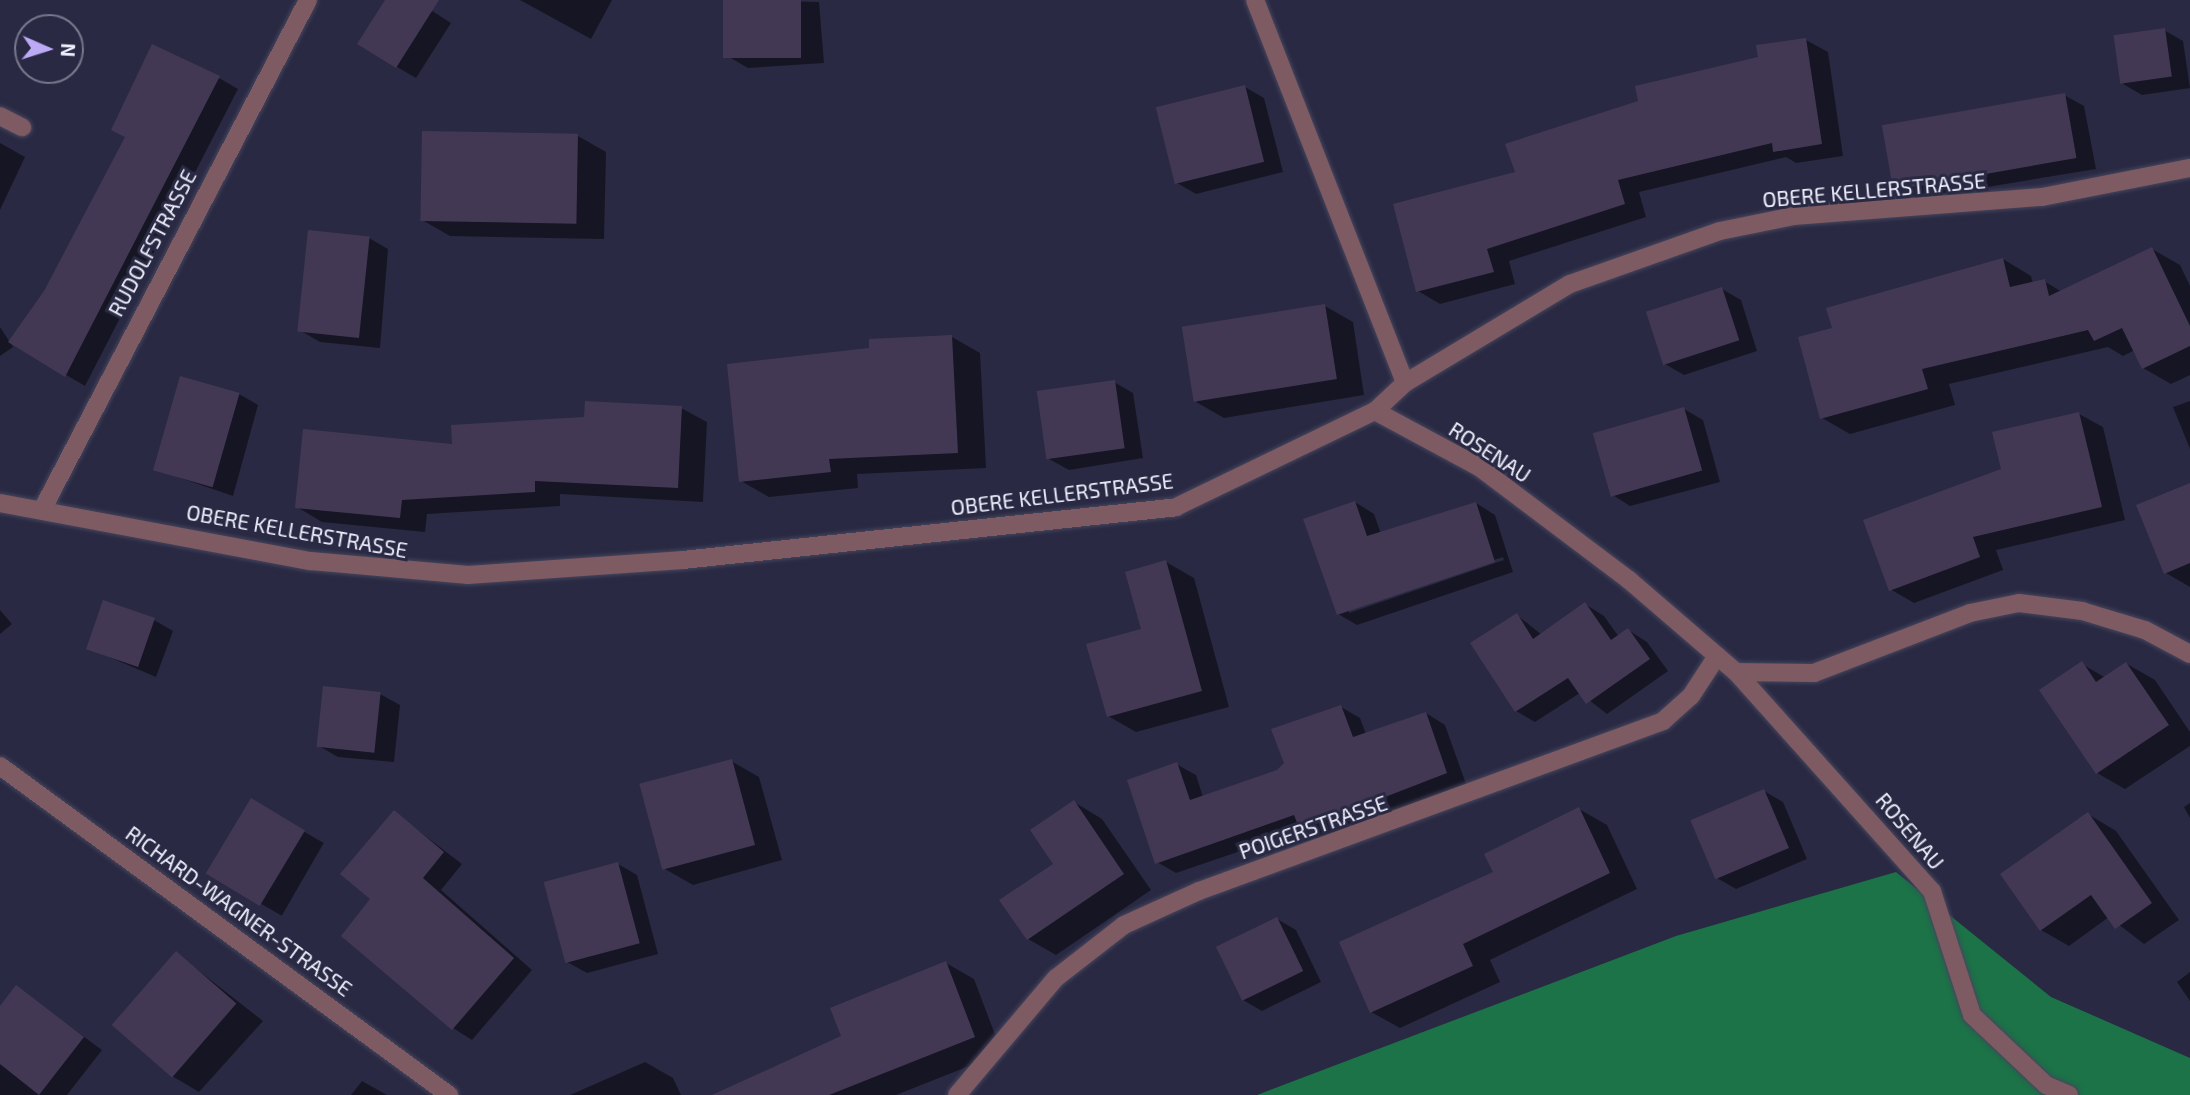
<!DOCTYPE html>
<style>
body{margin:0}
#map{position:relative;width:2190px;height:1095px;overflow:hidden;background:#292943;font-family:"Exo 2",sans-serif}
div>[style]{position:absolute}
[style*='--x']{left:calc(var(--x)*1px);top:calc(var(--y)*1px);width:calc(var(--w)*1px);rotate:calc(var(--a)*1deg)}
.forest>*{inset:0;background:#1b7347}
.shadow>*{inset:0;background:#0007;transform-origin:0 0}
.building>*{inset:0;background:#433854;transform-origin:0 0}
.roads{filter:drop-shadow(0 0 2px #45455d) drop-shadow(0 0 2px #45455d)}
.service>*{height:18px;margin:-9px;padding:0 9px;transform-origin:9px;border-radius:9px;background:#7e5a62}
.minor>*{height:18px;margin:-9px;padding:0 9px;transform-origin:9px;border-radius:9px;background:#7e5a62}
span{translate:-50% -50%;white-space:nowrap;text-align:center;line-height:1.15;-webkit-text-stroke:6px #292943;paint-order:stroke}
.street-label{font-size:21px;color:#eff0fe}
.north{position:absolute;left:14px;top:14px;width:70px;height:70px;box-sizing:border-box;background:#292943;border:2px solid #78798e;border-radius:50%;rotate:93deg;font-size:19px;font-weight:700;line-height:28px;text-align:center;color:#eff0fe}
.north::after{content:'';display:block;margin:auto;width:24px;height:32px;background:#bcaaf6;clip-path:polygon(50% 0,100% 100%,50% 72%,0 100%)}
</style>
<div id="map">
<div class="forest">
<i style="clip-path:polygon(1896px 872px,2051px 997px,2190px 1058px,2190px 1095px,1257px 1095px,1676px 936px)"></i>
</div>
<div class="shadow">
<i style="clip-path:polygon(387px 0,415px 0,451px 23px,416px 78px,397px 67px)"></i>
<i style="clip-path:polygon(520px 0,612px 0,591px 39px)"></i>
<i style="clip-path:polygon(725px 0,819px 2px,824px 63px,748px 68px,729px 57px)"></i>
<i style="clip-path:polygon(2164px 30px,2183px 41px,2190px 88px,2142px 95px,2123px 84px)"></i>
<i style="clip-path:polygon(1806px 40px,1828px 52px,1843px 156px,1796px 163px,1786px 157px,1639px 192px,1646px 217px,1509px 261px,1515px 284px,1440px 304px,1418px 291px,1517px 174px,1641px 102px)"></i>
<i style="clip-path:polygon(219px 78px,238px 89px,85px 386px,10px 342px)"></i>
<i style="clip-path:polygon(1245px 87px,1264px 98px,1283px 172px,1196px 194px,1177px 183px)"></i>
<i style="clip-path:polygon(2064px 95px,2084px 106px,2096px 169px,1915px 199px,1896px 188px)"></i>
<i style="clip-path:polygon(578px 136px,606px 152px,604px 239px,450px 236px,422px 220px)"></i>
<i style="clip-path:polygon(0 143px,25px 157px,0 210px)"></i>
<i style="clip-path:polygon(369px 238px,388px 249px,380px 348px,320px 342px,301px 331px)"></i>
<i style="clip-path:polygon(2152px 249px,2180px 265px,2190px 286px,2190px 375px,2171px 384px,2143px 368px,2135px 350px,2123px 356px,2108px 347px,1949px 384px,1955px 405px,1850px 434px,1822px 418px,1834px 329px,1828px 309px,2003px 259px,2031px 276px,2033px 284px,2044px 281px,2062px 292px)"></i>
<i style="clip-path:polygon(1722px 289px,1741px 300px,1757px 351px,1684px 375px,1665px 364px)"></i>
<i style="clip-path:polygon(1325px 306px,1353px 322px,1364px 395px,1224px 418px,1196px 402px)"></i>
<i style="clip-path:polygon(0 327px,13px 347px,0 356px)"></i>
<i style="clip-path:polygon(952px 337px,980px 353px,986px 468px,857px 474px,858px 488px,769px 497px,741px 481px,871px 350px)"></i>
<i style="clip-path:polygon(1114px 382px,1133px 393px,1143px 458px,1069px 470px,1049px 459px)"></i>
<i style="clip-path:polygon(239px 394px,258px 405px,233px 496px,157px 470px)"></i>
<i style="clip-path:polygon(2190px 401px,2190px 449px,2173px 407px)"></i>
<i style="clip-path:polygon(681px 408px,707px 422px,703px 502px,560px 494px,560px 506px,427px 514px,425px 532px,322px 522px,297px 507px,454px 446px,586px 419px)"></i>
<i style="clip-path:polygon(1684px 409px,1703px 420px,1720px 482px,1630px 506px,1611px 494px)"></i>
<i style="clip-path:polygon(2079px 414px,2103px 427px,2125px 520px,1996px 550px,2003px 570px,1914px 603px,1890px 589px,2003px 470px)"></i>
<i style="clip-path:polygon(2190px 485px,2190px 587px,2166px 573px)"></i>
<i style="clip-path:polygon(evenodd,1355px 502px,1374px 514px,1381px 534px,1476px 503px,1495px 515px,1513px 572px,1357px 625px,1338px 614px,1355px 502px,1503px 557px,1504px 560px,1349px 613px,1349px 609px,1503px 557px)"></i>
<i style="clip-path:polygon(1166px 562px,1194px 578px,1229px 707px,1136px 732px,1108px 716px)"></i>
<i style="clip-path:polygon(1585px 604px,1604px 616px,1619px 637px,1628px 630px,1647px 642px,1668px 671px,1607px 714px,1580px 693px,1535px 722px,1516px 711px,1517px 615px,1542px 635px)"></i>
<i style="clip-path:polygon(0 610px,12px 624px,0 634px)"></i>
<i style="clip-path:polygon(154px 620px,173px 631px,156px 677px,88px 648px)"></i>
<i style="clip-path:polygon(2082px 664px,2106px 678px,2127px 664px,2155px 680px,2190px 732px,2190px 746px,2125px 789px,2097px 773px)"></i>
<i style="clip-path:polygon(380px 694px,400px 705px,394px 762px,338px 757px,319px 746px)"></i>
<i style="clip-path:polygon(1341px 707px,1360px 718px,1366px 734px,1426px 713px,1445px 725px,1466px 784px,1320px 840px,1302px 830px,1176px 873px,1157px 862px,1176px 764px,1196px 775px,1203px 797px,1278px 771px)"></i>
<i style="clip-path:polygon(731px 761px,759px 777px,782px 860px,693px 885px,665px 869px)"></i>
<i style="clip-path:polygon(1764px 791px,1783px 802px,1807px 859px,1736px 889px,1717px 878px)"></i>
<i style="left:251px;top:801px;width:84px;height:84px;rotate:30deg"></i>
<i style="clip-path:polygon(1074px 802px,1102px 819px,1151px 890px,1056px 955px,1028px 939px)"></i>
<i style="clip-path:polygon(2190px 803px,2190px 818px,2184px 807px)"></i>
<i style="clip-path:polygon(1579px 809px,1607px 825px,1637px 889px,1490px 960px,1500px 982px,1400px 1028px,1371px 1012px,1495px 873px)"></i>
<i style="clip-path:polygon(394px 812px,462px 864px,441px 890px,532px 970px,472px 1040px,453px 1028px,373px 899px)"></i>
<i style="clip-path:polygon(2088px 814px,2116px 831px,2179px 920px,2144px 944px,2109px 917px,2069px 946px,2041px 930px)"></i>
<i style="clip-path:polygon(618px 864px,637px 875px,658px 954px,587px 973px,567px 962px)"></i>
<i style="clip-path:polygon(1277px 919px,1296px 930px,1321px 982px,1262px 1011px,1243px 1000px)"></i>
<i style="clip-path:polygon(176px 953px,263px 1021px,199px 1092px,172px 1076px)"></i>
<i style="clip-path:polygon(946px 963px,974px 979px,1002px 1053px,896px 1095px,717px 1095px,843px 1037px)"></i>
<i style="clip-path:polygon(2190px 972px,2190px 1001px,2177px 982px)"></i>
<i style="clip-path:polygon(16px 987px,102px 1050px,67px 1095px,0 1095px,0 1009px)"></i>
<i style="clip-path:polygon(645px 1062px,673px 1078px,681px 1095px,570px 1095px)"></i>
<i style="clip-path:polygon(362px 1081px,387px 1095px,351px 1095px)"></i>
</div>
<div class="building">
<i style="clip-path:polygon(385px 0,439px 0,396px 68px,357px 44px)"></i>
<i style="left:723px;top:0;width:78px;height:58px"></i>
<i style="left:2165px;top:28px;width:49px;height:52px;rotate:82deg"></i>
<i style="clip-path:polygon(1806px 38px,1822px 144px,1773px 152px,1772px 143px,1618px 180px,1625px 204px,1487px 249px,1494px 272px,1416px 292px,1393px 204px,1515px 172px,1505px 144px,1638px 101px,1635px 86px,1758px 57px,1756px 45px)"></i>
<i style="clip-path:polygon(152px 44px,220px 76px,65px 377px,8px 342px,44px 291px,125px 137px,111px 130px)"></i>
<i style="left:1245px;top:85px;width:79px;height:92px;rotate:76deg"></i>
<i style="left:2065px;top:93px;width:66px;height:186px;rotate:80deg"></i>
<i style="left:422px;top:131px;width:156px;height:90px;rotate:1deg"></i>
<i style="left:308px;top:230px;width:62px;height:102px;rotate:6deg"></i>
<i style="clip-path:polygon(2152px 247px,2190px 326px,2190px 346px,2142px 369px,2122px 328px,2094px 341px,2088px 330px,1922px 369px,1928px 389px,1820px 419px,1798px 337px,1832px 328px,1826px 308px,2003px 258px,2010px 287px,2045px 279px,2049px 296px)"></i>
<i style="left:1722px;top:287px;width:56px;height:80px;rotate:72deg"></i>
<i style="left:1325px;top:304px;width:76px;height:145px;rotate:81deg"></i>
<i style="clip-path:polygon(952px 335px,958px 453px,829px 459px,831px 472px,739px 482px,727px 364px,869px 348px,869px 339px)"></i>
<i style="left:180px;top:376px;width:62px;height:98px;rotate:16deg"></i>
<i style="left:1115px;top:380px;width:69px;height:79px;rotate:82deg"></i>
<i style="clip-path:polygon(585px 401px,682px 406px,678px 488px,535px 481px,535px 492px,402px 500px,400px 518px,295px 508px,303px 429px,452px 444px,451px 425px,584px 417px)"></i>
<i style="left:1684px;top:407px;width:66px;height:95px;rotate:74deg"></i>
<i style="clip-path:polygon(2079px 412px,2102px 507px,1973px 537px,1980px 557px,1889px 591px,1863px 520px,2001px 469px,1992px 432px)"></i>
<i style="clip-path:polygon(2190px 483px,2190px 563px,2164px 574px,2136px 505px)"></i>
<i style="clip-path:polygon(1355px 501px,1367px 536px,1476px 502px,1495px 562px,1337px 615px,1303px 519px)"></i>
<i style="clip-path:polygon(1166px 560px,1202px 691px,1107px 717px,1086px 644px,1141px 629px,1125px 572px)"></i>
<i style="left:103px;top:600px;width:55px;height:52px;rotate:19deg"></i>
<i style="clip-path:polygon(1585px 602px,1611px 640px,1628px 628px,1650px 659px,1586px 704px,1568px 678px,1515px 712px,1470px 643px,1517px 613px,1533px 639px)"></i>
<i style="clip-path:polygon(2082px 661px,2096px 682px,2126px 662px,2169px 725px,2096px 774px,2039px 690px)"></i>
<i style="left:323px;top:686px;width:58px;height:61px;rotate:6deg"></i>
<i style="clip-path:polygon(1341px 705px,1353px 737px,1426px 712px,1447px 773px,1300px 830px,1294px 815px,1155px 864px,1127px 780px,1177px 762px,1190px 800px,1277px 770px,1284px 763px,1271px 729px)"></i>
<i style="left:732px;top:759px;width:89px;height:96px;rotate:75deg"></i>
<i style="left:1764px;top:789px;width:64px;height:80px;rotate:67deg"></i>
<i style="left:251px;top:798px;width:63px;height:88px;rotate:31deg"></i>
<i style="clip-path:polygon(1074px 800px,1124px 874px,1027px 940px,999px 900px,1053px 864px,1030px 830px)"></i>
<i style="clip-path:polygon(1579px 807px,1610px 873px,1463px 944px,1473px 966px,1370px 1013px,1339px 942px,1493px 872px,1484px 854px)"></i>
<i style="clip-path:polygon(394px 810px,444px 852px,423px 878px,514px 958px,452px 1030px,341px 936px,370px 899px,340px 874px)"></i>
<i style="clip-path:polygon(2088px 812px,2152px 903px,2115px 929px,2091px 895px,2040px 931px,2000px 874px)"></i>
<i style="left:618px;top:862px;width:84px;height:77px;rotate:75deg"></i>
<i style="left:1277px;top:917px;width:60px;height:68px;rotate:64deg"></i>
<i style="left:176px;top:951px;width:80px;height:98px;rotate:41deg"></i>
<i style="clip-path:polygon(946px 961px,975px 1037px,829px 1095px,712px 1095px,841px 1036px,830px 1008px)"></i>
<i style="clip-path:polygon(16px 985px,84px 1037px,39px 1095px,0 1064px,0 1006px)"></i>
</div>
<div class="roads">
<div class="service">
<i style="--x:1255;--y:0;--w:411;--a:68.6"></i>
</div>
<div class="minor">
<i style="--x:0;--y:116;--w:25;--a:27"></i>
<i style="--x:1375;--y:411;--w:118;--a:28.3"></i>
<i style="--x:1479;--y:467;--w:188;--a:37"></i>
<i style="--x:1629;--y:580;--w:141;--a:40.7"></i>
<i style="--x:1736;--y:672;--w:294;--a:48.2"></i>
<i style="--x:1932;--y:891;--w:130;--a:72.1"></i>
<i style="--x:1972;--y:1015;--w:102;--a:43.4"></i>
<i style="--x:2046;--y:1085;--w:25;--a:23"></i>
<i style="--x:0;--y:503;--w:316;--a:10.6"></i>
<i style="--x:311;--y:561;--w:158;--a:5.1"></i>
<i style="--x:468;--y:575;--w:216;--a:-4"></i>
<i style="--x:683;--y:560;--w:496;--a:-6.1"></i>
<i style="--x:1176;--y:507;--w:221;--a:-25.8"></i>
<i style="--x:1375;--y:411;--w:41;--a:-43"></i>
<i style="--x:1405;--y:383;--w:192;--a:-31"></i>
<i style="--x:1570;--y:284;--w:159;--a:-19.5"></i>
<i style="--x:1720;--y:231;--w:76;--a:-11.5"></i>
<i style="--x:1794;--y:216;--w:249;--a:-4.4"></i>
<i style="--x:2042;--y:197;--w:151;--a:-11.1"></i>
<i style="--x:42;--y:510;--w:575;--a:-62.45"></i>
<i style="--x:1736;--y:672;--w:78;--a:0.7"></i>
<i style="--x:1814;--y:673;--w:167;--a:-21"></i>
<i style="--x:1970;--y:613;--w:50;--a:-11.5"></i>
<i style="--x:2019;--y:603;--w:64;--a:7.2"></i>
<i style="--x:2082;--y:611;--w:66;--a:16.8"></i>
<i style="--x:2145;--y:630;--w:51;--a:28.1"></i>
<i style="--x:0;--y:766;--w:557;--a:36.23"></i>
<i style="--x:957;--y:1095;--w:153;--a:-49.8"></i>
<i style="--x:1056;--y:978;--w:86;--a:-37.9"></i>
<i style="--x:1124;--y:925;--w:82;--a:-24.4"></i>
<i style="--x:1199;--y:891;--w:494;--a:-20.1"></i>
<i style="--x:1663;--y:721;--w:38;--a:-42"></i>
<i style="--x:1691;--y:696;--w:48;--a:-57"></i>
</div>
</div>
<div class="street-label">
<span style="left:1874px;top:190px;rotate:-5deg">OBERE KELLERSTRASSE</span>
<span style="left:152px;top:243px;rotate:-62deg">RUDOLFSTRASSE</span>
<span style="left:1490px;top:452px;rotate:33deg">ROSENAU</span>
<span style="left:1062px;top:494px;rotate:-7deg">OBERE KELLERSTRASSE</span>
<span style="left:297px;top:531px;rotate:10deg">OBERE KELLERSTRASSE</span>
<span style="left:1313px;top:827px;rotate:-19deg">POIGERSTRASSE</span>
<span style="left:1910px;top:831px;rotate:50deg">ROSENAU</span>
<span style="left:239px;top:911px;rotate:36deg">RICHARD-WAGNER-STRASSE</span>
</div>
<div class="north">N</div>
</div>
